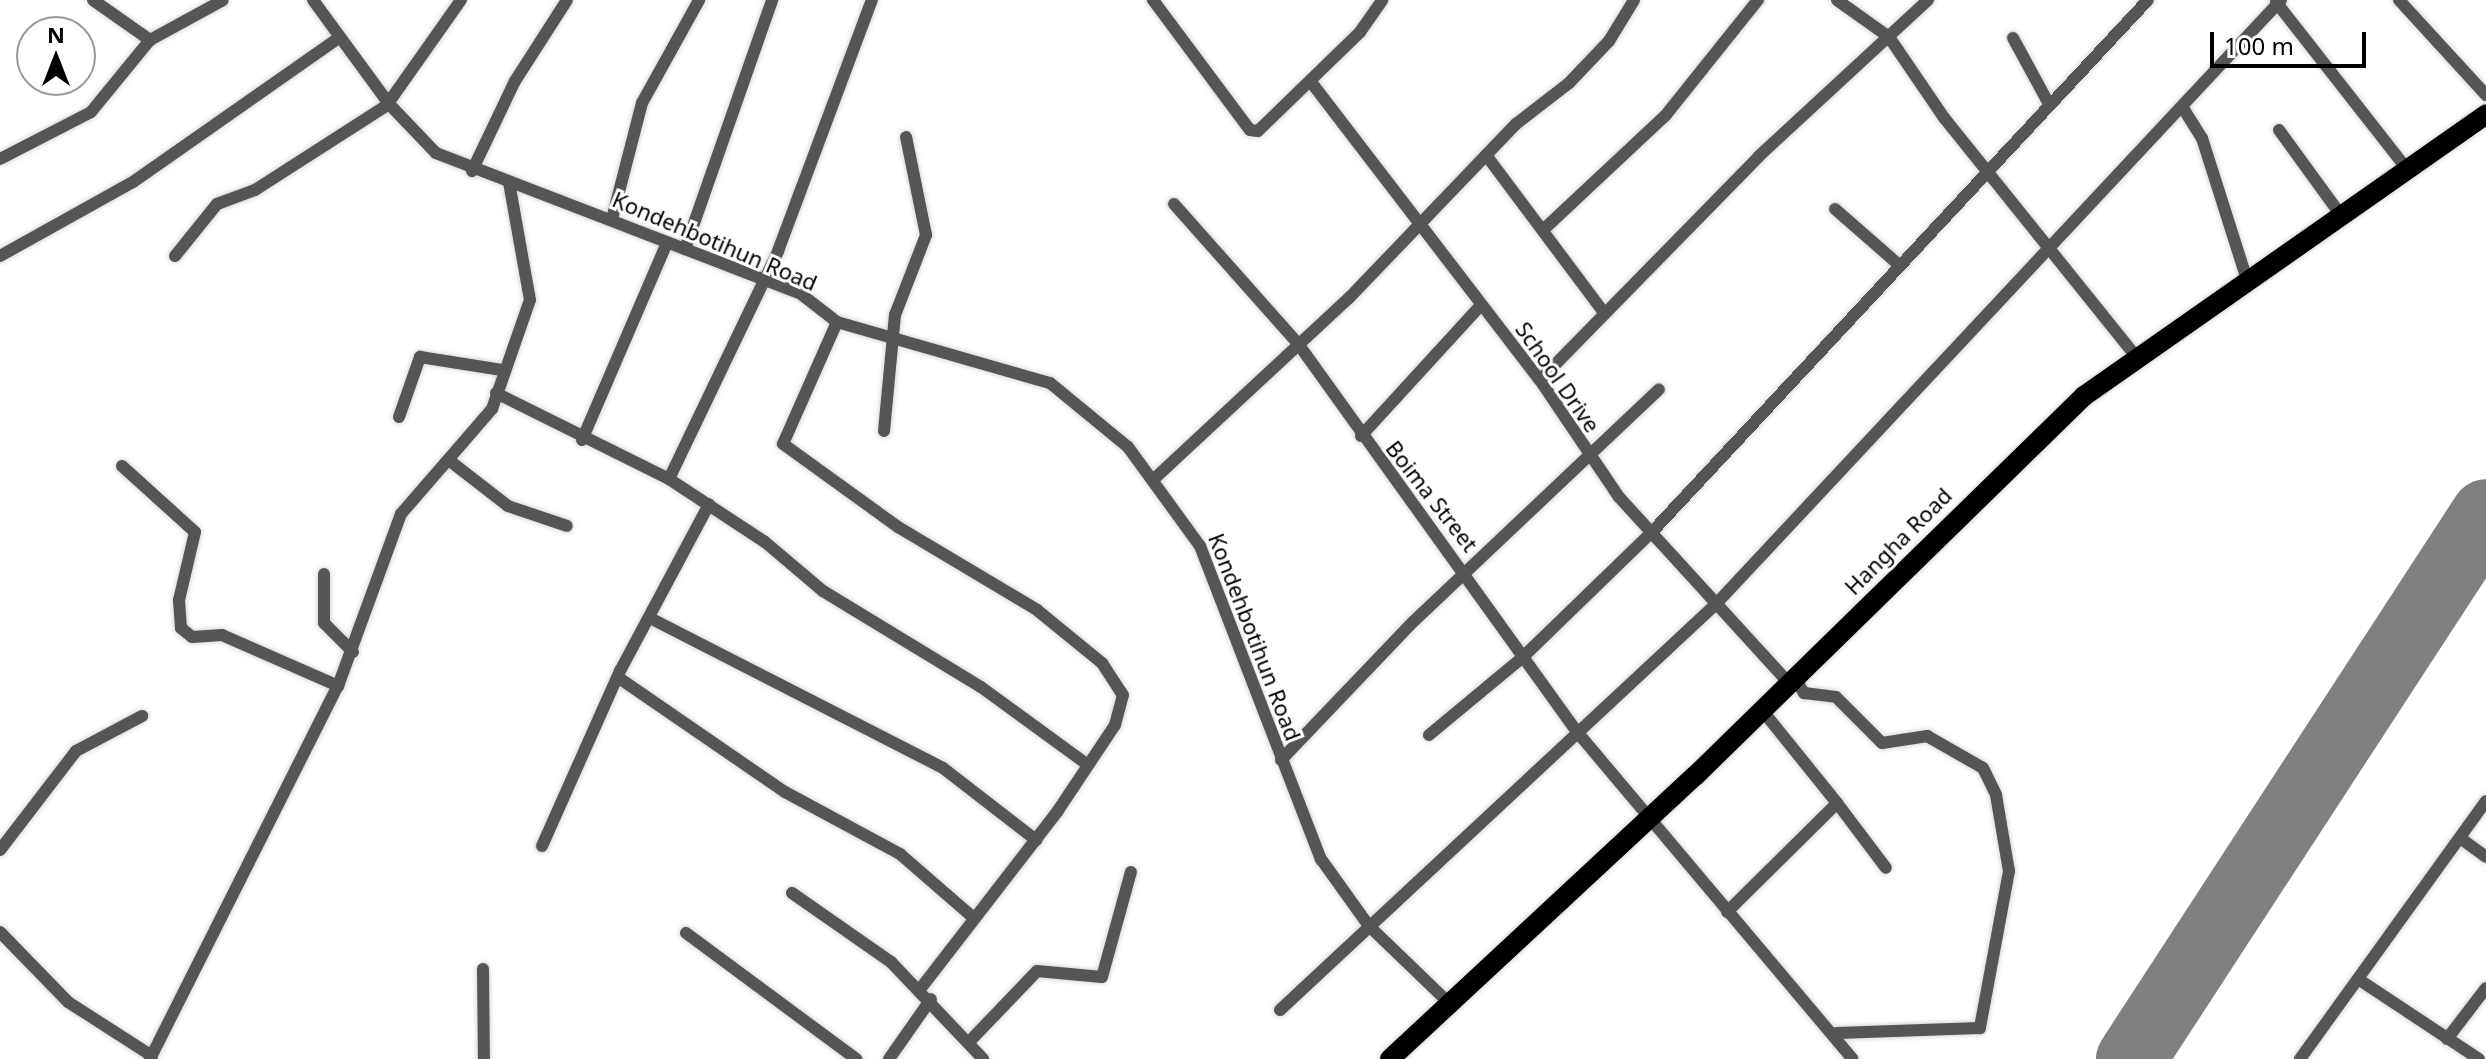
<!DOCTYPE html>
<style>
body{margin:0}
#map{position:relative;width:2486px;height:1059px;overflow:hidden;background:#fff;font-family:"Noto Sans",sans-serif}
div>[style]{position:absolute}
[style*='--x']{left:calc(var(--x)*1px);top:calc(var(--y)*1px);width:calc(var(--w)*1px);rotate:calc(var(--a)*1deg)}
.runway>*{height:70px;margin:-35px;padding:0 35px;transform-origin:35px;border-radius:35px;background:#808080}
.roads{filter:drop-shadow(0 0 2px #dbdbdb) drop-shadow(0 0 2px #dbdbdb)}
.minor>*{height:12px;margin:-6px;padding:0 6px;transform-origin:6px;border-radius:6px;background:#555}
.trunk>*{height:20px;margin:-10px;padding:0 10px;transform-origin:10px;border-radius:10px;background:#000}
span{translate:-50% -50%;white-space:nowrap;text-align:center;line-height:1.15;-webkit-text-stroke:6px #fff;paint-order:stroke}
.street-label{font-size:22px;color:#000}
.north{position:absolute;left:16px;top:16px;width:80px;height:80px;box-sizing:border-box;background:#fff;border:2px solid #999;border-radius:50%;rotate:0deg;font-size:22px;font-weight:700;line-height:32px;text-align:center;color:#000}
.north::after{content:'';display:block;margin:auto;width:28px;height:36px;background:#000;clip-path:polygon(50% 0,100% 100%,50% 72%,0 100%)}
.scale{position:absolute;left:2210px;top:32px;width:156px;height:36px;box-sizing:border-box;border:4px solid #000;border-top:0;padding-left:10px;font-size:24px;line-height:28px;white-space:nowrap;color:#000;-webkit-text-stroke:6px #fff;paint-order:stroke}
</style>
<div id="map">
<div class="runway">
<i style="--x:2131;--y:1059;--w:650;--a:-56.92"></i>
</div>
<div class="roads">
<div class="minor">
<i style="--x:93;--y:0;--w:70;--a:35.1"></i>
<i style="--x:150;--y:40;--w:83;--a:-28.7"></i>
<i style="--x:313;--y:0;--w:129;--a:53.8"></i>
<i style="--x:389;--y:104;--w:68;--a:46.2"></i>
<i style="--x:436;--y:153;--w:391;--a:21.1"></i>
<i style="--x:801;--y:294;--w:46;--a:37.9"></i>
<i style="--x:837;--y:322;--w:222;--a:16"></i>
<i style="--x:1050;--y:383;--w:101;--a:39.4"></i>
<i style="--x:1128;--y:447;--w:122;--a:54"></i>
<i style="--x:1200;--y:546;--w:336;--a:68.9"></i>
<i style="--x:1321;--y:859;--w:82;--a:54.4"></i>
<i style="--x:1369;--y:926;--w:115;--a:43.9"></i>
<i style="--x:1153;--y:0;--w:162;--a:53.3"></i>
<i style="--x:1250;--y:130;--w:8;--a:7"></i>
<i style="--x:1258;--y:131;--w:142;--a:-44.1"></i>
<i style="--x:1360;--y:32;--w:39;--a:-55"></i>
<i style="--x:1837;--y:0;--w:64;--a:35.4"></i>
<i style="--x:1889;--y:37;--w:99;--a:55.7"></i>
<i style="--x:1945;--y:119;--w:303;--a:51.2"></i>
<i style="--x:2399;--y:0;--w:129;--a:47.5"></i>
<i style="--x:2276;--y:2;--w:212;--a:51.9"></i>
<i style="--x:2013;--y:38;--w:75;--a:61.4"></i>
<i style="--x:1311;--y:82;--w:376;--a:52.5"></i>
<i style="--x:1540;--y:380;--w:141;--a:56"></i>
<i style="--x:1619;--y:497;--w:251;--a:47.6"></i>
<i style="--x:389;--y:102;--w:125;--a:-54.8"></i>
<i style="--x:2183;--y:108;--w:36;--a:58"></i>
<i style="--x:2202;--y:138;--w:146;--a:72.4"></i>
<i style="--x:2279;--y:130;--w:104;--a:54"></i>
<i style="--x:1486;--y:155;--w:197;--a:53.2"></i>
<i style="--x:0;--y:159;--w:102;--a:-27.3"></i>
<i style="--x:91;--y:112;--w:93;--a:-50.7"></i>
<i style="--x:472;--y:171;--w:100;--a:-64.5"></i>
<i style="--x:515;--y:81;--w:96;--a:-57.3"></i>
<i style="--x:1174;--y:204;--w:188;--a:48.4"></i>
<i style="--x:1299;--y:345;--w:478;--a:54.3"></i>
<i style="--x:1578;--y:733;--w:426;--a:49.9"></i>
<i style="--x:1835;--y:209;--w:86;--a:41.2"></i>
<i style="--x:612;--y:219;--w:120;--a:-75.5"></i>
<i style="--x:642;--y:103;--w:118;--a:-61"></i>
<i style="--x:1543;--y:230;--w:167;--a:-43.1"></i>
<i style="--x:1665;--y:116;--w:149;--a:-51.3"></i>
<i style="--x:685;--y:249;--w:264;--a:-70.7"></i>
<i style="--x:0;--y:256;--w:152;--a:-29.1"></i>
<i style="--x:133;--y:182;--w:249;--a:-35"></i>
<i style="--x:175;--y:256;--w:67;--a:-51.1"></i>
<i style="--x:217;--y:204;--w:40;--a:-20.2"></i>
<i style="--x:255;--y:190;--w:159;--a:-32.7"></i>
<i style="--x:837;--y:322;--w:133;--a:113.9"></i>
<i style="--x:783;--y:444;--w:142;--a:35.8"></i>
<i style="--x:898;--y:527;--w:162;--a:30.8"></i>
<i style="--x:1037;--y:610;--w:84;--a:39.2"></i>
<i style="--x:1102;--y:663;--w:38;--a:57"></i>
<i style="--x:1123;--y:695;--w:31;--a:105"></i>
<i style="--x:1115;--y:725;--w:105;--a:123.7"></i>
<i style="--x:1057;--y:812;--w:224;--a:127.7"></i>
<i style="--x:1540;--y:380;--w:313;--a:-45.6"></i>
<i style="--x:1759;--y:156;--w:230;--a:-42.7"></i>
<i style="--x:496;--y:393;--w:193;--a:26.4"></i>
<i style="--x:669;--y:479;--w:115;--a:33.3"></i>
<i style="--x:765;--y:542;--w:76;--a:40.2"></i>
<i style="--x:823;--y:591;--w:185;--a:31.3"></i>
<i style="--x:981;--y:687;--w:132;--a:36.1"></i>
<i style="--x:399;--y:417;--w:64;--a:-70.7"></i>
<i style="--x:420;--y:357;--w:83;--a:9"></i>
<i style="--x:884;--y:431;--w:117;--a:-84.6"></i>
<i style="--x:895;--y:315;--w:86;--a:-68.8"></i>
<i style="--x:926;--y:235;--w:100;--a:-101.5"></i>
<i style="--x:1361;--y:436;--w:176;--a:-47.5"></i>
<i style="--x:582;--y:440;--w:215;--a:-66.7"></i>
<i style="--x:450;--y:461;--w:73;--a:37.8"></i>
<i style="--x:508;--y:506;--w:62;--a:18.7"></i>
<i style="--x:122;--y:466;--w:98;--a:42.1"></i>
<i style="--x:195;--y:532;--w:70;--a:103.2"></i>
<i style="--x:179;--y:600;--w:28;--a:86"></i>
<i style="--x:181;--y:628;--w:14;--a:39"></i>
<i style="--x:192;--y:637;--w:30;--a:-4"></i>
<i style="--x:222;--y:635;--w:127;--a:23.7"></i>
<i style="--x:1155;--y:478;--w:265;--a:-42.9"></i>
<i style="--x:1349;--y:298;--w:241;--a:-46.2"></i>
<i style="--x:1516;--y:124;--w:67;--a:-37.7"></i>
<i style="--x:1569;--y:83;--w:58;--a:-46.4"></i>
<i style="--x:1609;--y:41;--w:48;--a:-58.6"></i>
<i style="--x:669;--y:479;--w:253;--a:-64.4"></i>
<i style="--x:778;--y:251;--w:268;--a:-69.5"></i>
<i style="--x:324;--y:574;--w:49;--a:90"></i>
<i style="--x:324;--y:623;--w:41;--a:45"></i>
<i style="--x:650;--y:618;--w:329;--a:27.1"></i>
<i style="--x:943;--y:768;--w:118;--a:37.7"></i>
<i style="--x:1794;--y:677;--w:19;--a:58"></i>
<i style="--x:1804;--y:693;--w:32;--a:7"></i>
<i style="--x:1836;--y:697;--w:65;--a:45"></i>
<i style="--x:1882;--y:743;--w:46;--a:-8.8"></i>
<i style="--x:1927;--y:736;--w:64;--a:29.7"></i>
<i style="--x:1983;--y:768;--w:30;--a:64"></i>
<i style="--x:1996;--y:795;--w:77;--a:80.3"></i>
<i style="--x:2009;--y:871;--w:160;--a:100.5"></i>
<i style="--x:1980;--y:1028;--w:144;--a:178"></i>
<i style="--x:619;--y:678;--w:201;--a:34.5"></i>
<i style="--x:785;--y:792;--w:131;--a:28.3"></i>
<i style="--x:900;--y:854;--w:98;--a:40.9"></i>
<i style="--x:1762;--y:710;--w:119;--a:51.1"></i>
<i style="--x:1429;--y:735;--w:122;--a:-39.7"></i>
<i style="--x:1523;--y:657;--w:180;--a:-44.1"></i>
<i style="--x:1652;--y:532;--w:727;--a:-47.01"></i>
<i style="--x:1281;--y:760;--w:192;--a:-46.3"></i>
<i style="--x:1414;--y:621;--w:337;--a:-43.4"></i>
<i style="--x:2460;--y:838;--w:32;--a:36"></i>
<i style="--x:542;--y:846;--w:192;--a:-66"></i>
<i style="--x:620;--y:671;--w:189;--a:-61.9"></i>
<i style="--x:0;--y:850;--w:125;--a:-52.5"></i>
<i style="--x:76;--y:751;--w:75;--a:-27.9"></i>
<i style="--x:792;--y:893;--w:121;--a:34.9"></i>
<i style="--x:891;--y:962;--w:134;--a:46.5"></i>
<i style="--x:1727;--y:912;--w:155;--a:-44.7"></i>
<i style="--x:1837;--y:803;--w:81;--a:53"></i>
<i style="--x:0;--y:932;--w:98;--a:45.8"></i>
<i style="--x:68;--y:1002;--w:100;--a:32.7"></i>
<i style="--x:686;--y:933;--w:212;--a:36.5"></i>
<i style="--x:483;--y:969;--w:90;--a:89.4"></i>
<i style="--x:2358;--y:979;--w:145;--a:33.5"></i>
<i style="--x:1280;--y:1010;--w:596;--a:-42.96"></i>
<i style="--x:1716;--y:604;--w:827;--a:-46.91"></i>
<i style="--x:2447;--y:1039;--w:64;--a:-52.6"></i>
<i style="--x:969;--y:1042;--w:98;--a:-46.2"></i>
<i style="--x:1037;--y:971;--w:65;--a:5.3"></i>
<i style="--x:1102;--y:977;--w:109;--a:-74.6"></i>
<i style="--x:150;--y:1059;--w:418;--a:-63.3"></i>
<i style="--x:338;--y:686;--w:183;--a:-69.9"></i>
<i style="--x:401;--y:514;--w:139;--a:-49.1"></i>
<i style="--x:492;--y:409;--w:115;--a:-70.8"></i>
<i style="--x:530;--y:300;--w:120;--a:-100.1"></i>
<i style="--x:889;--y:1059;--w:73;--a:-55"></i>
<i style="--x:2300;--y:1059;--w:318;--a:-54.2"></i>
</div>
<div class="trunk">
<i style="--x:1390;--y:1059;--w:416;--a:-42.9"></i>
<i style="--x:1695;--y:776;--w:544;--a:-44.33"></i>
<i style="--x:2084;--y:396;--w:491;--a:-35"></i>
</div>
</div>
<div class="street-label">
<span style="left:715px;top:241px;rotate:23deg">Kondehbotihun Road</span>
<span style="left:1558px;top:377px;rotate:55deg">School Drive</span>
<span style="left:1432px;top:496px;rotate:52deg">Boima Street</span>
<span style="left:1898px;top:541px;rotate:-45deg">Hangha Road</span>
<span style="left:1255px;top:637px;rotate:69deg">Kondehbotihun Road</span>
</div>
<div class="north">N</div>
<div class="scale">100 m</div>
</div>
